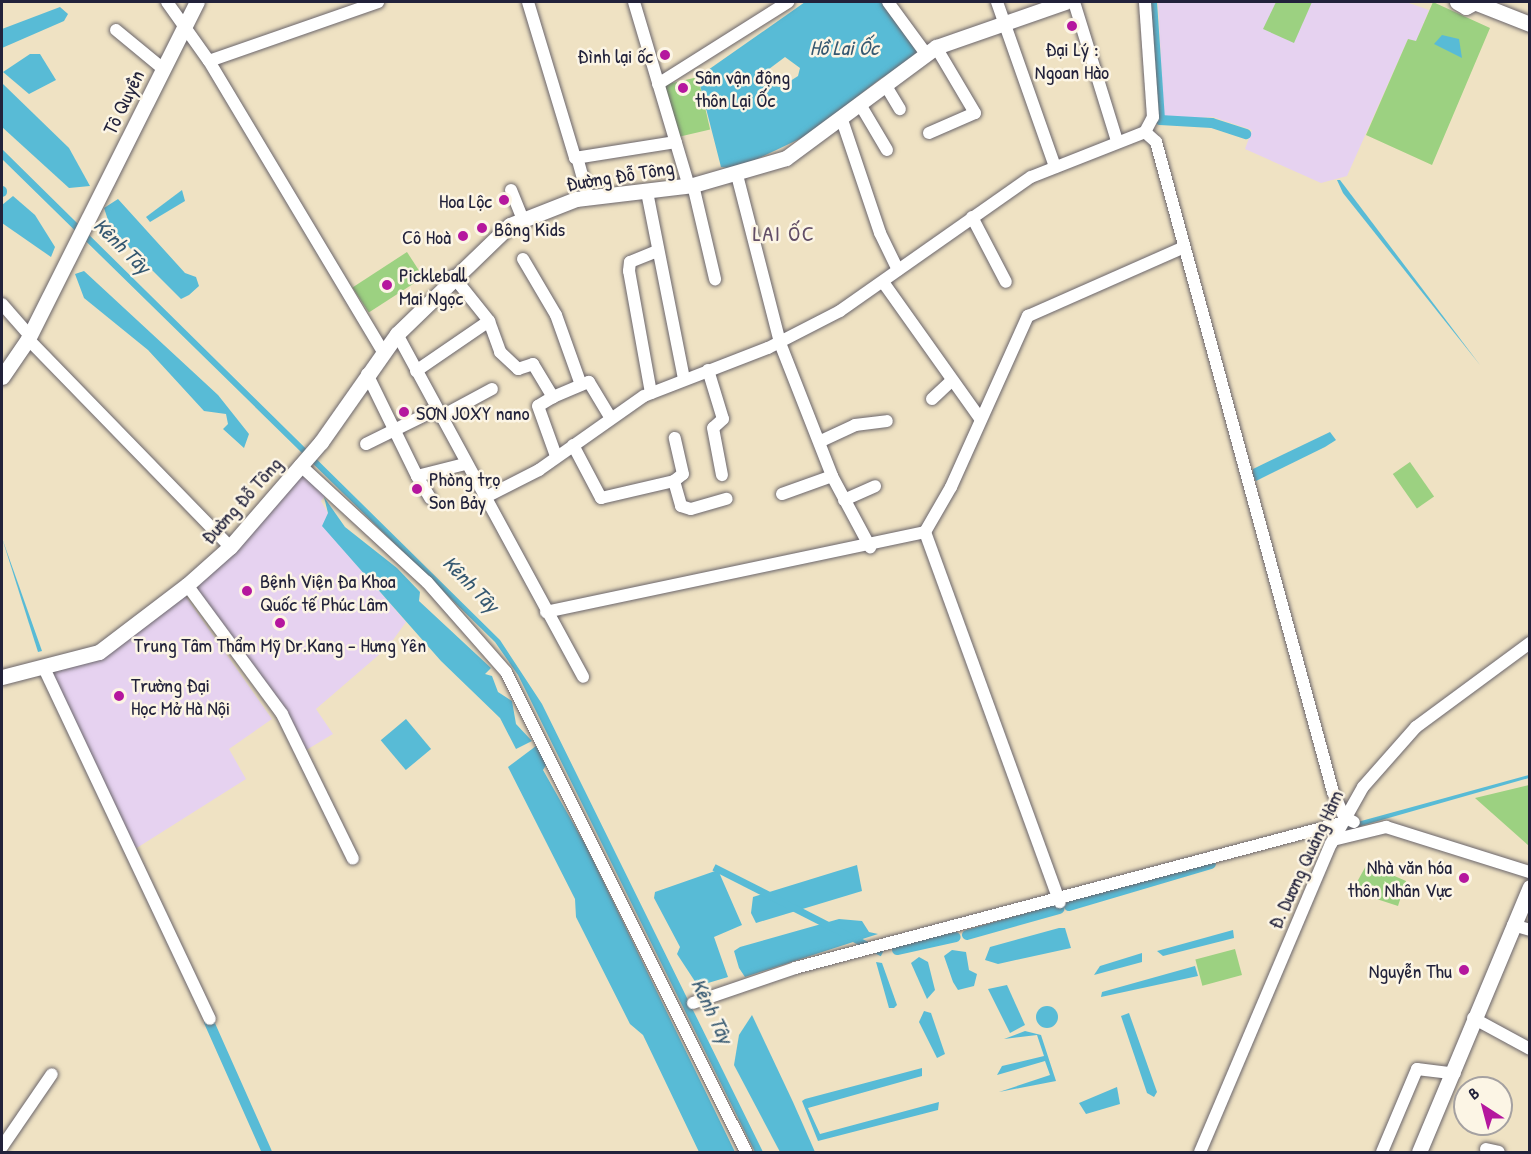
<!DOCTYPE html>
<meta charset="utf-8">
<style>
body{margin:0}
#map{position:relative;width:1531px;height:1154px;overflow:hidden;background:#efe2c3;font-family:"Patrick Hand",sans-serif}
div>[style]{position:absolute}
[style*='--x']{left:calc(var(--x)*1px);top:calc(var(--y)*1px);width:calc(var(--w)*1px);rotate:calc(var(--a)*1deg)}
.built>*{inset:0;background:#e6d2f0}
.green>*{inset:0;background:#9cd181;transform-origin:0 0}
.water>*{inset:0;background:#58bbd6;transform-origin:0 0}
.round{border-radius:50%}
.canal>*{height:10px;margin:-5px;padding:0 5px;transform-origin:5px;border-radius:5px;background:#58bbd6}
.roads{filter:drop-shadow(0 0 2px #6a656b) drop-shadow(0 0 2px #6a656b)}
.minor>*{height:12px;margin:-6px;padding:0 6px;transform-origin:6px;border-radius:6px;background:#fff}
.major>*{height:15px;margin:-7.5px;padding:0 7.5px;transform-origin:7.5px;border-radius:7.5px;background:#fff}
.dots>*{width:16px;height:16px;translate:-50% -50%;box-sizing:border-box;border:3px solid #fcf5e5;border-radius:50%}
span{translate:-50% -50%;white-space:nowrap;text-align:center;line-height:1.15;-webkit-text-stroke:5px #fcf5e5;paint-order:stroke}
.poi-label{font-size:20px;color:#22223b}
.right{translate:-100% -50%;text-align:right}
.left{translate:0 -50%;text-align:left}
.street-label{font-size:20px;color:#22223b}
.water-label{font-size:21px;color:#355871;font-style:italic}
.quarter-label{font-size:22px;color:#624e67;letter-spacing:1.5px}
.frame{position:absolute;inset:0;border:3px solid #22223b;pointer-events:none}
.north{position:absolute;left:1453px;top:1076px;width:60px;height:60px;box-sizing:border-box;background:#fcf5e5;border:2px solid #a5a1a1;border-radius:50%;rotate:324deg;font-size:16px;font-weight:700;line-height:24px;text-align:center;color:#22223b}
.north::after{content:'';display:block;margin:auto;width:21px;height:27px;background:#b5179e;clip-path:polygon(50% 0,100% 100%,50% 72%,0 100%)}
</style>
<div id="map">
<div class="built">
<i style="clip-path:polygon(1158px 2px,1406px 2px,1429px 10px,1416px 42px,1408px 39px,1347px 176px,1321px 183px,1245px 149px,1252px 130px,1213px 117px,1164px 120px)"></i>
<i style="clip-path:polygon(300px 465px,330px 490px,321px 501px,328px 513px,323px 526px,406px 622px,388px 647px,316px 709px,333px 734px,303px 752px,187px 586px,186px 597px,272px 719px,229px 749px,246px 779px,132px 851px,44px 668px,99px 652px,187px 585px)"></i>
</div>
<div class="green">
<i style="clip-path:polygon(1276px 2px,1312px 2px,1294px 43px,1263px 29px)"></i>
<i style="clip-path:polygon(1433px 2px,1490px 28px,1432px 165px,1366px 135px,1408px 39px,1416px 41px)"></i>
<i style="left:698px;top:77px;width:54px;height:34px;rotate:77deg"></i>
<i style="left:407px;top:252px;width:30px;height:65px;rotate:57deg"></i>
<i style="left:1410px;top:462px;width:42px;height:21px;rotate:55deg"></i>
<i style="clip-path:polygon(1529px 785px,1530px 785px,1529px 846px,1475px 798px)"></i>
<i style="clip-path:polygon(1367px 864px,1406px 881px,1398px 906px,1352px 891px)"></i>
<i style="left:1235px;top:949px;width:27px;height:41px;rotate:75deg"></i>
</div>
<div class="water">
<i style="clip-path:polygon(evenodd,805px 2px,882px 2px,923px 55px,880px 79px,810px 134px,736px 169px,721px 167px,698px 77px,805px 2px,785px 57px,800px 68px,798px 76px,781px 87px,773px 86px,769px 69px,785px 57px)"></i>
<i style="clip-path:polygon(60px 7px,68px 14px,64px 21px,2px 48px,2px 29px)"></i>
<i style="clip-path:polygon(1442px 35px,1459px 39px,1462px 58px,1434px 44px)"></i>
<i style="clip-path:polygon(30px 54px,40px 54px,56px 80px,29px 94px,3px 72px)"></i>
<i style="clip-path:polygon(2px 83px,69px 148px,90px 186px,69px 188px,2px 127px)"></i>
<i style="clip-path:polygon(2px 149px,500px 640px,542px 704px,763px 1152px,755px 1152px,518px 675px,495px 642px,2px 159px)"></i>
<i style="clip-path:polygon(1337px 180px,1340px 180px,1480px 365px,1343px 193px)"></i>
<i style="clip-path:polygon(182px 190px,185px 201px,150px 222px,146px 217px)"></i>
<i style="clip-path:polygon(13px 196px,35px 215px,55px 247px,51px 257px,2px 223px,2px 205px)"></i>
<i style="clip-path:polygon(118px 199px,185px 273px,196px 277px,199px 286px,189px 295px,181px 299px,111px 229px,104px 208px)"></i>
<i style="clip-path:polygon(84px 271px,218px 395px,249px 434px,244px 448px,223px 429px,228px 424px,226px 414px,204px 411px,148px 350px,84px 298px,75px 274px)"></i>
<i style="clip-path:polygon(1330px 432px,1336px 440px,1325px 447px,1256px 481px,1253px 476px,1253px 469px)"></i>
<i style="clip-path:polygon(324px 497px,345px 527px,397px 568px,420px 592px,419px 601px,491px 668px,485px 674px,492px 676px,498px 692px,512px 701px,516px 724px,532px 741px,516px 749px,500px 718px,441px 661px,322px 526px,328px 513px)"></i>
<i style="clip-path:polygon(2px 538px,42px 651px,38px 652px)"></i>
<i style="left:406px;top:719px;width:39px;height:33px;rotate:50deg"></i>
<i style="clip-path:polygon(536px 746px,546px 765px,543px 770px,586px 846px,735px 1152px,699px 1152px,643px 1035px,630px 1024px,576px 917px,575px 899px,508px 767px)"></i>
<i style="clip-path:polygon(1529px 775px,1529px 778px,1343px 831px,1343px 826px)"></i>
<i style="clip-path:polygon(857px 865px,862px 891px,756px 923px,751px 913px,753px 897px)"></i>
<i style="clip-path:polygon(718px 870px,742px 925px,714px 937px,728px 977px,698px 986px,677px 954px,680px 947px,654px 898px,655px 892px)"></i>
<i style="clip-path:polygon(839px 919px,862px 921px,869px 932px,878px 934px,745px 977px,739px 968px,734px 951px,740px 947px)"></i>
<i style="clip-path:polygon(1059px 928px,1065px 928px,1071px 948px,998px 964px,985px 960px,990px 947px)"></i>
<i style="clip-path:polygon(1233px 930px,1234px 938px,1163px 956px,1157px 951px)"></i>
<i style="left:884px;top:950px;width:7px;height:189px;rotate:117deg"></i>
<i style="clip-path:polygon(952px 950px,966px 952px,969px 970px,977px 974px,974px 986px,958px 990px,953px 982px,944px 956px)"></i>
<i style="clip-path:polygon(1142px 953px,1142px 962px,1094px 975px,1100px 966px)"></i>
<i style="clip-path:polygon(919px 957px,928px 962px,935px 990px,927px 999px,911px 963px)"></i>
<i style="clip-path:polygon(876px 962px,882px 963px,897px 1005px,894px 1008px,889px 1008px)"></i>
<i style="clip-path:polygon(1195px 966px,1198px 976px,1101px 997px,1102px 992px)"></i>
<i style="clip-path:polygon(1007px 985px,1025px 1025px,1010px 1033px,988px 989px)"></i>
<i class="round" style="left:1036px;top:1006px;width:22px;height:22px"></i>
<i style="clip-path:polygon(924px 1011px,931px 1013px,945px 1054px,937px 1058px,919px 1022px)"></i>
<i style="clip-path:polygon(1129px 1013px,1157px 1092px,1154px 1097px,1147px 1093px,1121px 1016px)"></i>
<i style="clip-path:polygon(752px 1015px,793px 1102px,815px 1152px,780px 1152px,734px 1065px,739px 1035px)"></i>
<i style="clip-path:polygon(1025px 1031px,1041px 1035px,1056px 1081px,999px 1092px,1050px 1075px,1045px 1061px,997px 1075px,1002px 1066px,1044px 1056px,1037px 1035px,1004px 1039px)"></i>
<i style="clip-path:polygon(922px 1068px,922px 1076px,808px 1108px,820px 1134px,939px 1102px,938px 1110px,818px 1141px,802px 1101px,805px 1099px)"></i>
<i style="clip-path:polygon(1117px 1087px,1120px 1104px,1086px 1114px,1079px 1103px)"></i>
</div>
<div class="canal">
<i style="--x:1152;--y:2;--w:118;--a:86.1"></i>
<i style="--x:1160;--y:120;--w:52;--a:3.3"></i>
<i style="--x:1212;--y:123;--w:36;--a:18"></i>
<i style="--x:2;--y:191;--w:1;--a:90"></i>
<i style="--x:1069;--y:906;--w:148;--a:-16.5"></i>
<i style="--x:967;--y:935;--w:96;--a:-15.8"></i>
<i style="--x:897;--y:950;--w:60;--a:-12.4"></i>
<i style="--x:209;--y:1022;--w:142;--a:66"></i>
</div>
<div class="roads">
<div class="minor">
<i style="--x:167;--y:2;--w:72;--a:54.6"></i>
<i style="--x:209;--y:61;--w:339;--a:59.1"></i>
<i style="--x:528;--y:2;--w:163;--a:73.2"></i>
<i style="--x:575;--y:158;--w:102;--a:-9"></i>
<i style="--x:634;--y:2;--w:192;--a:73.4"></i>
<i style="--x:888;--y:2;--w:64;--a:53.8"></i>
<i style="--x:997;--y:2;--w:175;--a:70.6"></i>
<i style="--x:1074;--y:2;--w:145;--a:72.8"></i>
<i style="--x:116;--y:30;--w:60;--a:39.6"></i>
<i style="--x:209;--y:61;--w:179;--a:-19.2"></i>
<i style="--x:658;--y:84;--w:154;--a:-32.2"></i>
<i style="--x:886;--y:86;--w:27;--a:59"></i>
<i style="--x:861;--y:106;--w:51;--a:59.4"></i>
<i style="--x:842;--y:120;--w:119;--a:71.4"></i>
<i style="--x:880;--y:233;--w:41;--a:64.1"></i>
<i style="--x:1145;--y:132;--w:15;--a:42"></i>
<i style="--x:1156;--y:142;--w:674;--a:74.77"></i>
<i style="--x:1333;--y:792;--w:27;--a:66"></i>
<i style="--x:1344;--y:817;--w:11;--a:27"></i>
<i style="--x:929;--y:133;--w:50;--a:-23.5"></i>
<i style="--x:975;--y:113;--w:77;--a:-120.6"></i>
<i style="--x:577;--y:157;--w:41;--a:74.6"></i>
<i style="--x:737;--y:175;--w:173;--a:75.6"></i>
<i style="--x:780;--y:343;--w:143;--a:68.6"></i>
<i style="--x:832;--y:476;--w:81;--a:61.8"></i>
<i style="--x:693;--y:185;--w:97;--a:76.8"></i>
<i style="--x:511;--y:190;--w:31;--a:68"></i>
<i style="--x:647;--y:192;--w:191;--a:78.8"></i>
<i style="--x:972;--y:217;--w:73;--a:62.4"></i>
<i style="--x:523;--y:259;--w:65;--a:59.5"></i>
<i style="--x:556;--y:315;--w:74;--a:70.3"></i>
<i style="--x:453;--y:276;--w:58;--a:51.3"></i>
<i style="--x:489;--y:321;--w:33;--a:70"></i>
<i style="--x:500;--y:352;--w:25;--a:43"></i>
<i style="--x:518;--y:369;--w:16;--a:-18"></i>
<i style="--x:533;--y:364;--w:39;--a:59"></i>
<i style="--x:553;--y:397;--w:39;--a:-23"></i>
<i style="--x:589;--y:382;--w:41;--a:59"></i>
<i style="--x:883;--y:282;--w:166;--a:54.6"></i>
<i style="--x:2;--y:304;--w:43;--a:48.8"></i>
<i style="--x:397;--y:334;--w:390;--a:61.5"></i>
<i style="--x:28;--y:339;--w:290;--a:45.8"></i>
<i style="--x:708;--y:370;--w:51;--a:73"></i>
<i style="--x:723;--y:419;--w:13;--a:138"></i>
<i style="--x:713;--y:428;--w:48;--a:79.2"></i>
<i style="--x:416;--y:371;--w:88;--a:-34.4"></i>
<i style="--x:367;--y:374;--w:114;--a:63.9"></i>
<i style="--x:417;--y:476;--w:49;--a:-14"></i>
<i style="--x:651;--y:393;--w:124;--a:-100.2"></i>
<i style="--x:629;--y:271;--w:9;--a:-84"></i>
<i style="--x:630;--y:262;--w:29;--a:-22"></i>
<i style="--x:553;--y:397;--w:17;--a:149"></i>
<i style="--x:538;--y:406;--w:53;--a:70.2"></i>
<i style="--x:932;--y:399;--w:25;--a:-43"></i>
<i style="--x:440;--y:417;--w:59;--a:-28.3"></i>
<i style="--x:821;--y:441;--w:38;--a:-25"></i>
<i style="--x:855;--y:425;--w:32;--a:-7"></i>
<i style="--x:366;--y:444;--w:77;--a:-26.2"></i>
<i style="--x:573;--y:445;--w:60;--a:62.2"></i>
<i style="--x:601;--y:498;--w:75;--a:-13.1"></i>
<i style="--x:674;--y:481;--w:26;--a:74"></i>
<i style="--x:681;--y:506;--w:10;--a:17"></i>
<i style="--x:691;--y:509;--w:37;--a:-16"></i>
<i style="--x:300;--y:465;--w:173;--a:42.7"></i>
<i style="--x:427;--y:582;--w:120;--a:48.7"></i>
<i style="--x:506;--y:672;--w:537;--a:63.43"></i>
<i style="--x:417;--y:476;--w:26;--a:59"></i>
<i style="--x:674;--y:481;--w:11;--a:-38"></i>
<i style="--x:683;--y:474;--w:37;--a:-103"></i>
<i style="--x:782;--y:494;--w:53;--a:-19.8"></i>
<i style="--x:484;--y:498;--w:62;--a:-27"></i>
<i style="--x:539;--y:470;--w:128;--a:-35.2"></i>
<i style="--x:644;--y:396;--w:133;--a:-21.2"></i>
<i style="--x:768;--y:348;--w:81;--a:-27.2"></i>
<i style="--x:840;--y:311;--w:233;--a:-35.1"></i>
<i style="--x:1031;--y:177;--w:123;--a:-21.5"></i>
<i style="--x:1145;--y:132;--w:17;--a:-62"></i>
<i style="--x:1153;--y:117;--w:115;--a:-94"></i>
<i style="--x:844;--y:500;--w:34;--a:-24"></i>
<i style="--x:925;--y:532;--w:394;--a:70"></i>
<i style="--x:187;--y:585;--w:160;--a:53.6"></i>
<i style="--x:282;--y:714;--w:161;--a:63.9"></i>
<i style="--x:546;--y:612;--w:387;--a:-11.9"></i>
<i style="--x:925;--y:532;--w:52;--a:-60"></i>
<i style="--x:951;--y:487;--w:188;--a:-65.8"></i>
<i style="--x:1028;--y:316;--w:168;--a:-23.8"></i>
<i style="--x:44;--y:668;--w:388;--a:64.7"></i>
<i style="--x:1333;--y:840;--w:55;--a:-13.8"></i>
<i style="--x:1386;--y:827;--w:151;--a:17.4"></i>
<i style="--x:1513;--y:925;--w:18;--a:16"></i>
<i style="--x:693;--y:1003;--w:108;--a:-18.9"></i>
<i style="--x:795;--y:968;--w:565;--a:-14.87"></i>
<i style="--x:1473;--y:1018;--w:65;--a:28.5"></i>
<i style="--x:2;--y:1147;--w:88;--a:-55.6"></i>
<i style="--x:1486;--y:1149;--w:13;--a:13"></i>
<i style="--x:1200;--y:1152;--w:335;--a:-67"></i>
<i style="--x:1331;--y:844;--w:65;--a:-60.7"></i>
<i style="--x:1363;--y:787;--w:80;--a:-48.5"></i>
<i style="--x:1416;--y:727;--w:142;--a:-36.4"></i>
<i style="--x:1382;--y:1152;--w:90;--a:-67.1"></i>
<i style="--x:1417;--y:1069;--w:38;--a:7"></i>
</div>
<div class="major">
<i style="--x:1457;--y:2;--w:10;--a:29"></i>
<i style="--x:1466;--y:7;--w:10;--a:-29"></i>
<i style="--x:1474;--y:2;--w:60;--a:21.4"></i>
<i style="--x:2;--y:377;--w:46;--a:-55.6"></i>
<i style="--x:28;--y:339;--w:377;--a:-63.4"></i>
<i style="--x:2;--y:677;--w:100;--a:-14.5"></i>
<i style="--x:99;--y:652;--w:111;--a:-37.3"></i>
<i style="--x:187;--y:585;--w:57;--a:-41.5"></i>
<i style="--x:230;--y:547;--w:139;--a:-49.1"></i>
<i style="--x:321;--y:442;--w:132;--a:-54.9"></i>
<i style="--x:397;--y:334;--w:157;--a:-44"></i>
<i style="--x:510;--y:225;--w:71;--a:-21.5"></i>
<i style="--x:576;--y:199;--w:118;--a:-6.8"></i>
<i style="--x:693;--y:185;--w:97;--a:-16.2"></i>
<i style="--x:786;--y:158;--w:187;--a:-36.5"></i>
<i style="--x:936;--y:47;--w:137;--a:-19.2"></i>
<i style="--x:1419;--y:1152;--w:287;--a:-67.3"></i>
</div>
</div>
<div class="dots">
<i style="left:1072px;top:26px;background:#b5179e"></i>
<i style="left:665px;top:55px;background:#b5179e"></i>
<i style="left:683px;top:88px;background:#b5179e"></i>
<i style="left:504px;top:200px;background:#b5179e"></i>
<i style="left:482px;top:228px;background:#b5179e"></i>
<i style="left:463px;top:236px;background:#b5179e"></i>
<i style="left:387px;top:285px;background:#b5179e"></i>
<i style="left:404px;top:412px;background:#b5179e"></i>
<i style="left:417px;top:489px;background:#b5179e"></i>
<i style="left:247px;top:591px;background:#b5179e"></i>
<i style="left:280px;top:623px;background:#b5179e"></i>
<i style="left:119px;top:696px;background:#b5179e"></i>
<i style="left:1464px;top:878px;background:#b5179e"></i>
<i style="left:1464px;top:970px;background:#b5179e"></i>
</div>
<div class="poi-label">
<span style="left:1072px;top:60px">Đại Lý :<br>Ngoan Hào</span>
<span class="right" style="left:653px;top:55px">Đình lại ốc</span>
<span class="left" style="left:695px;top:88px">Sân vận động<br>thôn Lại Ốc</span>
<span class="right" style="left:492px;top:200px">Hoa Lộc</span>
<span class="left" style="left:494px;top:228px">Bông Kids</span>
<span class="right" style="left:451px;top:236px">Cô Hoà</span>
<span class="left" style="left:399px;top:286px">Pickleball<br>Mai Ngọc</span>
<span class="left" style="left:416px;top:412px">SƠN JOXY nano</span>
<span class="left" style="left:429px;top:490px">Phòng trọ<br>Son Bảy</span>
<span class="left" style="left:260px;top:592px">Bệnh Viện Đa Khoa<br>Quốc tế Phúc Lâm</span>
<span style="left:280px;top:644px">Trung Tâm Thẩm Mỹ Dr.Kang - Hưng Yên</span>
<span class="left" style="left:131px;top:696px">Trường Đại<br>Học Mở Hà Nội</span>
<span class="right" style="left:1452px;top:878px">Nhà văn hóa<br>thôn Nhân Vực</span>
<span class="right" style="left:1452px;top:970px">Nguyễn Thu</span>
</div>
<div class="street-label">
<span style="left:123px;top:102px;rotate:-64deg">Tô Quyền</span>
<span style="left:620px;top:175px;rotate:-9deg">Đường Đỗ Tông</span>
<span style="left:241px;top:500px;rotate:-48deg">Đường Đỗ Tông</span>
<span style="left:1305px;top:859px;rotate:-65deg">Đ. Dương Quảng Hàm</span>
</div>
<div class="water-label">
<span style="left:844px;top:48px">Hồ Lai Ốc</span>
<span style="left:122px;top:246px;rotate:44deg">Kênh Tây</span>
<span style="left:471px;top:584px;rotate:45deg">Kênh Tây</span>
<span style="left:712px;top:1011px;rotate:64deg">Kênh Tây</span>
</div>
<div class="quarter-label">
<span style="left:784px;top:234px">LAI ỐC</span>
</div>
<div class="frame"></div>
<div class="north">B</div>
</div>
